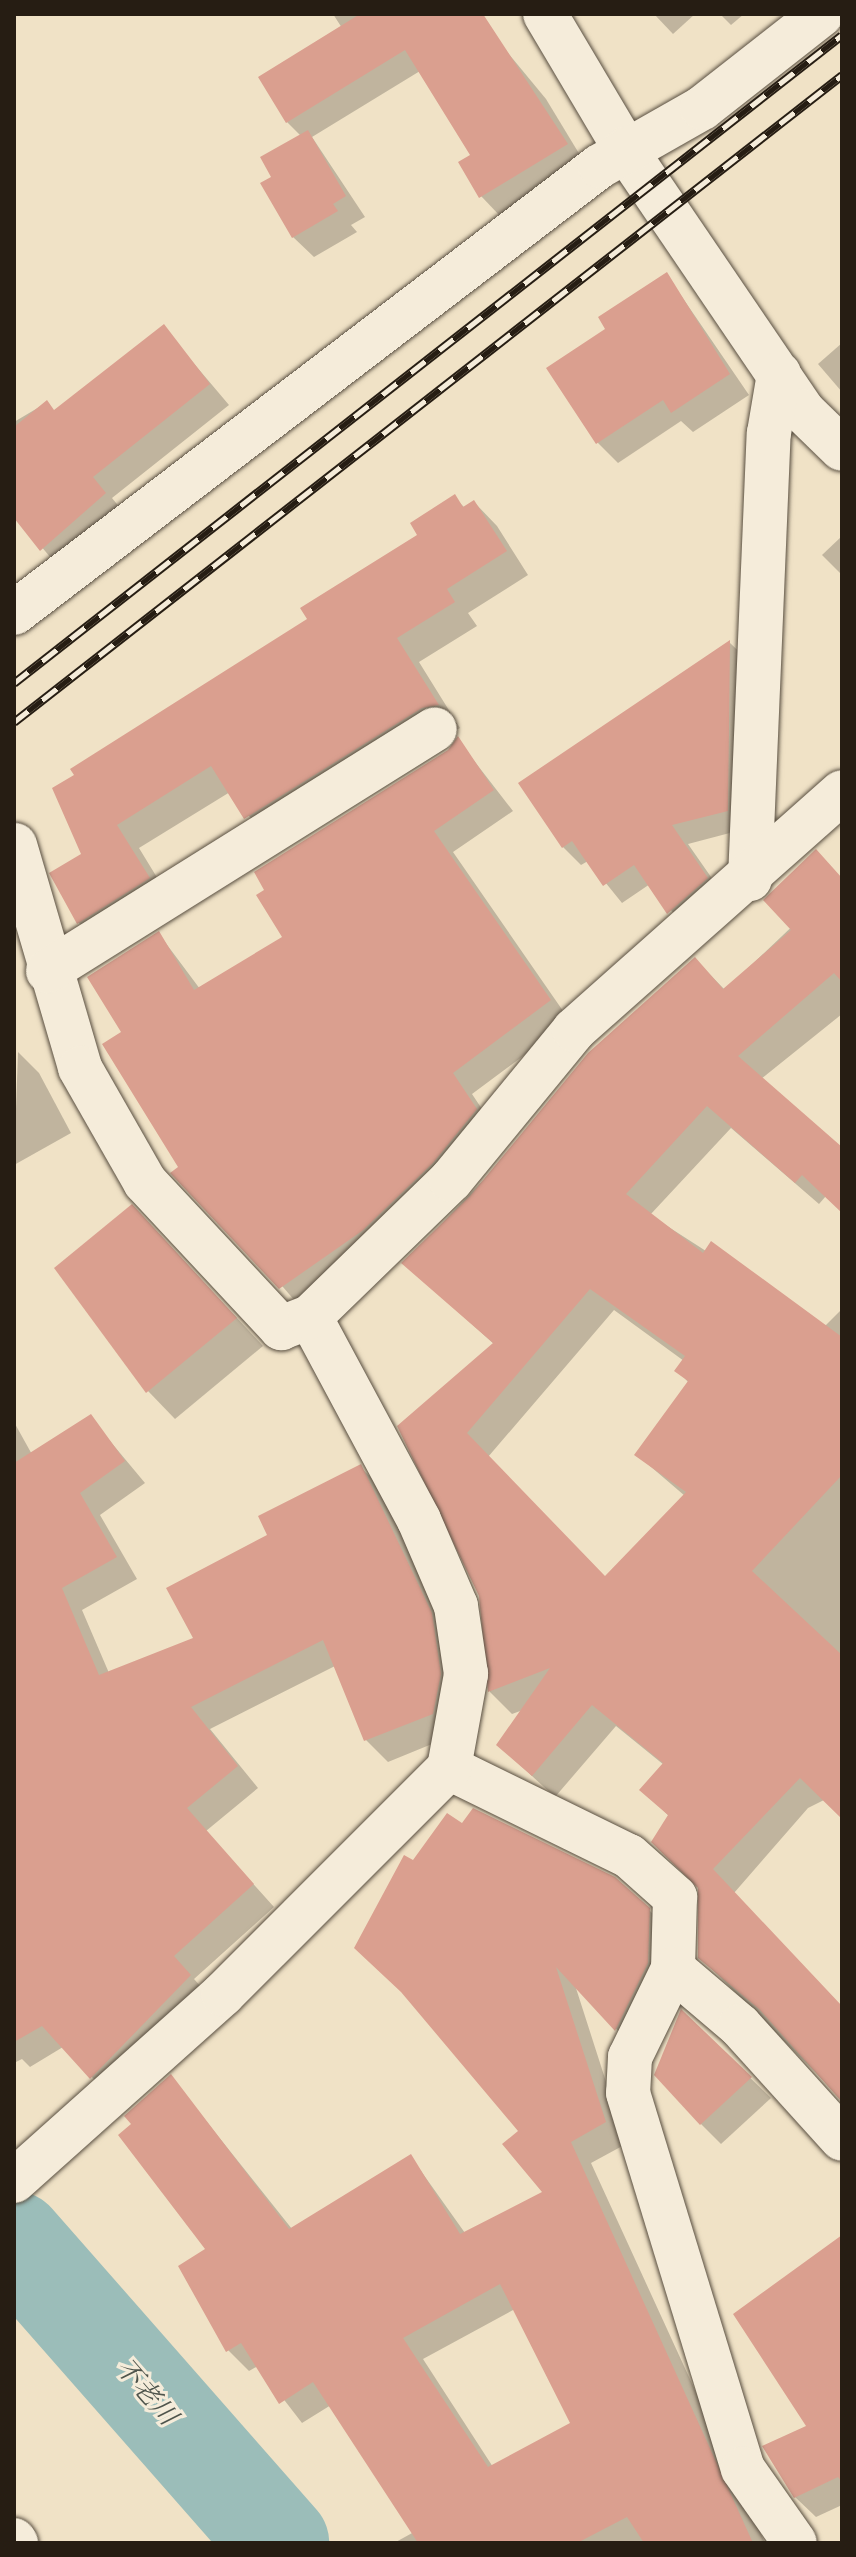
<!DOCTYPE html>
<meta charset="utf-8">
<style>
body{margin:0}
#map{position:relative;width:856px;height:2557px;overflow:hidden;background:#f0e2c6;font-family:"IM FELL French Canon","Noto Serif JP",serif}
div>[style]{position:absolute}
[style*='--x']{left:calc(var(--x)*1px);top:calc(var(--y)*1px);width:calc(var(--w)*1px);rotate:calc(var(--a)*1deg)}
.shadow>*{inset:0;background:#0003}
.river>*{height:100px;margin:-50px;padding:0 50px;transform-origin:50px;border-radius:50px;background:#9bbdb9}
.building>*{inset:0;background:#da9f8f}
.roads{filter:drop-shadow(0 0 2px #584e40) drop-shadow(0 0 2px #584e40)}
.minor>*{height:44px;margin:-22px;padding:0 22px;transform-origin:22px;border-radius:22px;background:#f5ecda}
.rail>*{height:9px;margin-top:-4.5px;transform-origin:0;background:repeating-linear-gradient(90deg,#f5ecda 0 18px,#261d13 0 36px);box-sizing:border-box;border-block:2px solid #261d13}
span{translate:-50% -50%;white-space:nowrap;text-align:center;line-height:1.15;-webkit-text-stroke:6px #f5ecda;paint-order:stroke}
.water-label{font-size:26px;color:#4f554d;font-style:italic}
.frame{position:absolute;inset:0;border:16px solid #261d13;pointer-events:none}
</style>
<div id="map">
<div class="shadow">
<i style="clip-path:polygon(333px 14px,434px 14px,456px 49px,312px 137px,365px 217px,351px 225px,357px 232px,314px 257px,293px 237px,301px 136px,287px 122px,342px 28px)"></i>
<i style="clip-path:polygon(654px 14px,695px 14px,673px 34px)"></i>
<i style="clip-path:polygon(720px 14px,744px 14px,731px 25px)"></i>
<i style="clip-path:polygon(493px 35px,546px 99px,586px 165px,501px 217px,481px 196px,472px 155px)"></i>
<i style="clip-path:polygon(667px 275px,749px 395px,693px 432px,681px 421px,618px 463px,598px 443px,608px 329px)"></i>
<i style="clip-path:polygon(163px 327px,229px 405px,112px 498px,125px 514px,61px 570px,14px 514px,14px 422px,46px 403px,55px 412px)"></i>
<i style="clip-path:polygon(842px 343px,842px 392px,818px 364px)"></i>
<i style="clip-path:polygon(454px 497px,465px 508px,474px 502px,497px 526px,528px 575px,468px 613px,477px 626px,419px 662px,460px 728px,269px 841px,230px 792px,139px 848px,172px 902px,102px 946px,78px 922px,83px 854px,310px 620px,420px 536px)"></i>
<i style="clip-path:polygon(842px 536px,842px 575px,822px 555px)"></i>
<i style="clip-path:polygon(730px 643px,748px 660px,745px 829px,688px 844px,725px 897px,687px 930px,650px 884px,622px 903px,588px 861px,581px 865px,563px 847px,521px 784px)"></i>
<i style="clip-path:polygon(458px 740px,513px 811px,453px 852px,570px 1021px,472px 1094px,496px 1130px,301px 1308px,180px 1167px,123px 1032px,159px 934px,200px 989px,285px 938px)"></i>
<i style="clip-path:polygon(evenodd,842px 879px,842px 1014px,761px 1079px,842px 1150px,842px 1211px,826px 1196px,819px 1204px,731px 1128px,650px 1215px,824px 1327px,842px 1309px,842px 1817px,824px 1800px,808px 1808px,734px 1893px,842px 2007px,842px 2099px,700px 1957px,700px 1888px,670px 1817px,642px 1790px,664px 1765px,616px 1726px,555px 1797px,498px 1745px,523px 1710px,512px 1714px,490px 1692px,481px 1596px,399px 1426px,494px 1344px,404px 1263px,695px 959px,725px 990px,842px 879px,614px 1310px,684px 1361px,677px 1370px,689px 1383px,636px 1454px,685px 1496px,606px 1578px,488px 1457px,614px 1310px)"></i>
<i style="clip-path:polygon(18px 1052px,39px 1073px,71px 1133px,14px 1165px)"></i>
<i style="clip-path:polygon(159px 1234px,263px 1346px,175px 1419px,148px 1391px)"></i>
<i style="clip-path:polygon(90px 1417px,145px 1483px,100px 1515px,137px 1579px,82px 1610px,109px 1673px,196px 1639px,270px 1536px,360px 1467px,382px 1488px,453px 1636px,454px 1735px,388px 1762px,366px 1740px,335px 1666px,210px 1729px,258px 1788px,206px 1831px,274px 1907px,194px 1979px,211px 1998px,113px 2099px,63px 2047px,30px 2067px,22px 2059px,14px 2063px,14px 1422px,34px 1458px)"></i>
<i style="clip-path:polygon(evenodd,463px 1825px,648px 1909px,670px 1931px,636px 2050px,575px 1985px,626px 2144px,591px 2163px,765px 2543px,394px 2543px,414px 2532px,331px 2405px,302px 2423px,258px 2366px,249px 2371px,228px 2350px,208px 2250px,134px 2124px,171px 2077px,292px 2229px,411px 2157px,465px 2233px,546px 2192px,414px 1863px,463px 1825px,515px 2309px,573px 2424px,493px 2467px,423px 2359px,515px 2309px)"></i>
<i style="clip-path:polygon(682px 2012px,771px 2098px,721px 2144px,701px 2124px)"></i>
<i style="clip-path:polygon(842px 2237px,842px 2505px,816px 2517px,795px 2497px)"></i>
</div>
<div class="river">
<i style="--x:14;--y:2241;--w:402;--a:48.7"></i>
</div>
<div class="building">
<i style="clip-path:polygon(360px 14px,483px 14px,568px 144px,479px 198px,458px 162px,470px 155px,405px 50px,286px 123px,258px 77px)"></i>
<i style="clip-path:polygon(308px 130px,346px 196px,333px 204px,338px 211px,292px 238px,260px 183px,271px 177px,260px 157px)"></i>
<i style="clip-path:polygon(667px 272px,730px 374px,671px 413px,663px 400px,596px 444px,546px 368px,605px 329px,598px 317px)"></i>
<i style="clip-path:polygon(164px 324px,210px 384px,93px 477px,106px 493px,40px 551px,14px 518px,14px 427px,47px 400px,54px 410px)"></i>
<i style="clip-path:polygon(455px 494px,463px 507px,474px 500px,507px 551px,447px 589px,455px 602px,397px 638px,439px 705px,422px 708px,244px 819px,211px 766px,117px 825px,150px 878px,77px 924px,49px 873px,81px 854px,52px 788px,74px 775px,70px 769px,307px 619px,300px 608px,417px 535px,410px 523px)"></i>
<i style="clip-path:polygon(730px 640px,728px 811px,672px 825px,708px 878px,667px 914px,634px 865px,603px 886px,572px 841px,562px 848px,518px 783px)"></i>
<i style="clip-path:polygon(458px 736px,494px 790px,434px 831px,551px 1000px,453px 1073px,477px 1109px,433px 1163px,362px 1231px,279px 1289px,170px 1173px,178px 1167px,102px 1044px,121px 1032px,87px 977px,159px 931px,194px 990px,282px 937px,256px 895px,264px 890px,254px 872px,448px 750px)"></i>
<i style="clip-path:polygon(evenodd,816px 849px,842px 878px,842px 982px,834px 973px,738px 1056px,842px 1147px,842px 1213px,802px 1175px,795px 1183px,707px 1106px,626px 1194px,703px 1253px,711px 1241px,842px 1337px,842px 1475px,752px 1571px,842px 1655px,842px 1819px,800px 1778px,713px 1869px,842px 2006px,842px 2102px,759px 2009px,698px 1958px,698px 1888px,651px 1842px,668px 1815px,639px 1790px,663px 1763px,592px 1705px,532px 1776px,496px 1745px,550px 1668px,488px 1692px,479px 1596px,397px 1426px,493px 1343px,401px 1263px,470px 1196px,588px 1053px,695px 957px,723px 989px,791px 930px,763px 900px,816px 849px,590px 1289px,685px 1356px,674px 1371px,688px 1381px,634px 1455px,686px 1492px,605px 1576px,467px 1433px,590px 1289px)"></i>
<i style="clip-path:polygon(132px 1204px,237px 1318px,146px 1393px,54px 1268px)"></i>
<i style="clip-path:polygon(91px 1414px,125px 1461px,80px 1493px,117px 1557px,62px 1588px,99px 1675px,193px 1638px,166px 1588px,267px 1535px,258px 1516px,361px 1464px,432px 1613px,441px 1674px,433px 1714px,364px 1741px,323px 1640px,191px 1707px,238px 1766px,187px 1808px,254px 1884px,174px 1956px,191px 1975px,90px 2079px,42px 2026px,14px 2042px,14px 1463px)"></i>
<i style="clip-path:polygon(evenodd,473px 1808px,615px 1877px,650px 1908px,648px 1963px,615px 2031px,556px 1967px,606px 2122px,571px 2142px,753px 2543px,644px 2543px,627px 2517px,577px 2543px,418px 2543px,313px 2382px,279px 2404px,241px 2343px,226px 2352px,178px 2266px,205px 2249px,118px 2135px,131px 2124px,124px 2116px,171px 2074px,289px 2229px,411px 2154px,460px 2234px,542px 2192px,502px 2144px,518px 2131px,401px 1992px,354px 1948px,404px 1855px,413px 1860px,447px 1813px,462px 1823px,473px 1808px,500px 2284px,570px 2423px,488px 2467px,403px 2338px,500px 2284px)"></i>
<i style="clip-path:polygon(681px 2009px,752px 2077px,700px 2125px,654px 2075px)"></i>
<i style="clip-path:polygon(842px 2235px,842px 2482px,838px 2477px,794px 2498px,762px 2446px,806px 2426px,733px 2314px)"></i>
</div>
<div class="roads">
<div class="minor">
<i style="--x:545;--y:14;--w:157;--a:59.3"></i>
<i style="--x:625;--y:149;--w:317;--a:55.8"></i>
<i style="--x:803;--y:411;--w:54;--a:44.3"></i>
<i style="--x:14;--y:613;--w:737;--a:-37.34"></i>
<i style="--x:600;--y:166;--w:117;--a:-29.6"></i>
<i style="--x:702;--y:108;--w:152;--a:-38.1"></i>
<i style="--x:15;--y:845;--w:232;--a:73.7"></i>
<i style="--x:80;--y:1068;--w:131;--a:60.3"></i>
<i style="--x:145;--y:1182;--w:200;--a:47"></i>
<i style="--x:281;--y:1328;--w:31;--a:-21"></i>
<i style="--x:750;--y:879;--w:446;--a:-87.6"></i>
<i style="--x:769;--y:433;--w:60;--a:-80.4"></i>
<i style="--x:48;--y:971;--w:456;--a:-32"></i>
<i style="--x:449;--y:1768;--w:200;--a:26.1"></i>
<i style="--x:629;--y:1856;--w:62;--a:41.7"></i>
<i style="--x:675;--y:1897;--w:72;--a:91.6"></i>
<i style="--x:673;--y:1969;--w:98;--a:116"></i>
<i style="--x:630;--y:2057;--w:36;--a:93"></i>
<i style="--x:628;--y:2093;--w:393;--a:73"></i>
<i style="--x:743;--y:2469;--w:90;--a:54.9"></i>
<i style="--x:673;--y:1969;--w:88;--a:40.4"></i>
<i style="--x:740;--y:2026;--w:152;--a:47.9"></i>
<i style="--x:14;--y:2181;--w:280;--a:-41.8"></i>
<i style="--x:223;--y:1994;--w:320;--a:-45"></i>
<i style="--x:449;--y:1768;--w:96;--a:-79.7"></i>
<i style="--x:466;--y:1674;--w:69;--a:-98.4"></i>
<i style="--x:456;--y:1606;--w:94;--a:-113.3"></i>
<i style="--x:419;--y:1520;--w:230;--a:-118.2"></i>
<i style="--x:310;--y:1317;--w:197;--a:-44.2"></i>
<i style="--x:451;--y:1180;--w:194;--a:-50.6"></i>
<i style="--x:574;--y:1030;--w:358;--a:-41.6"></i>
<i style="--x:14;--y:2540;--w:4;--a:56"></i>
</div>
</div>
<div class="rail">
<i style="--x:14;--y:683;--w:1051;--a:-38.05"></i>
<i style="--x:14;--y:722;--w:1051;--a:-38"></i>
</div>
<div class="water-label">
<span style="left:146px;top:2392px;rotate:49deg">不老川</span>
</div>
<div class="frame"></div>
</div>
